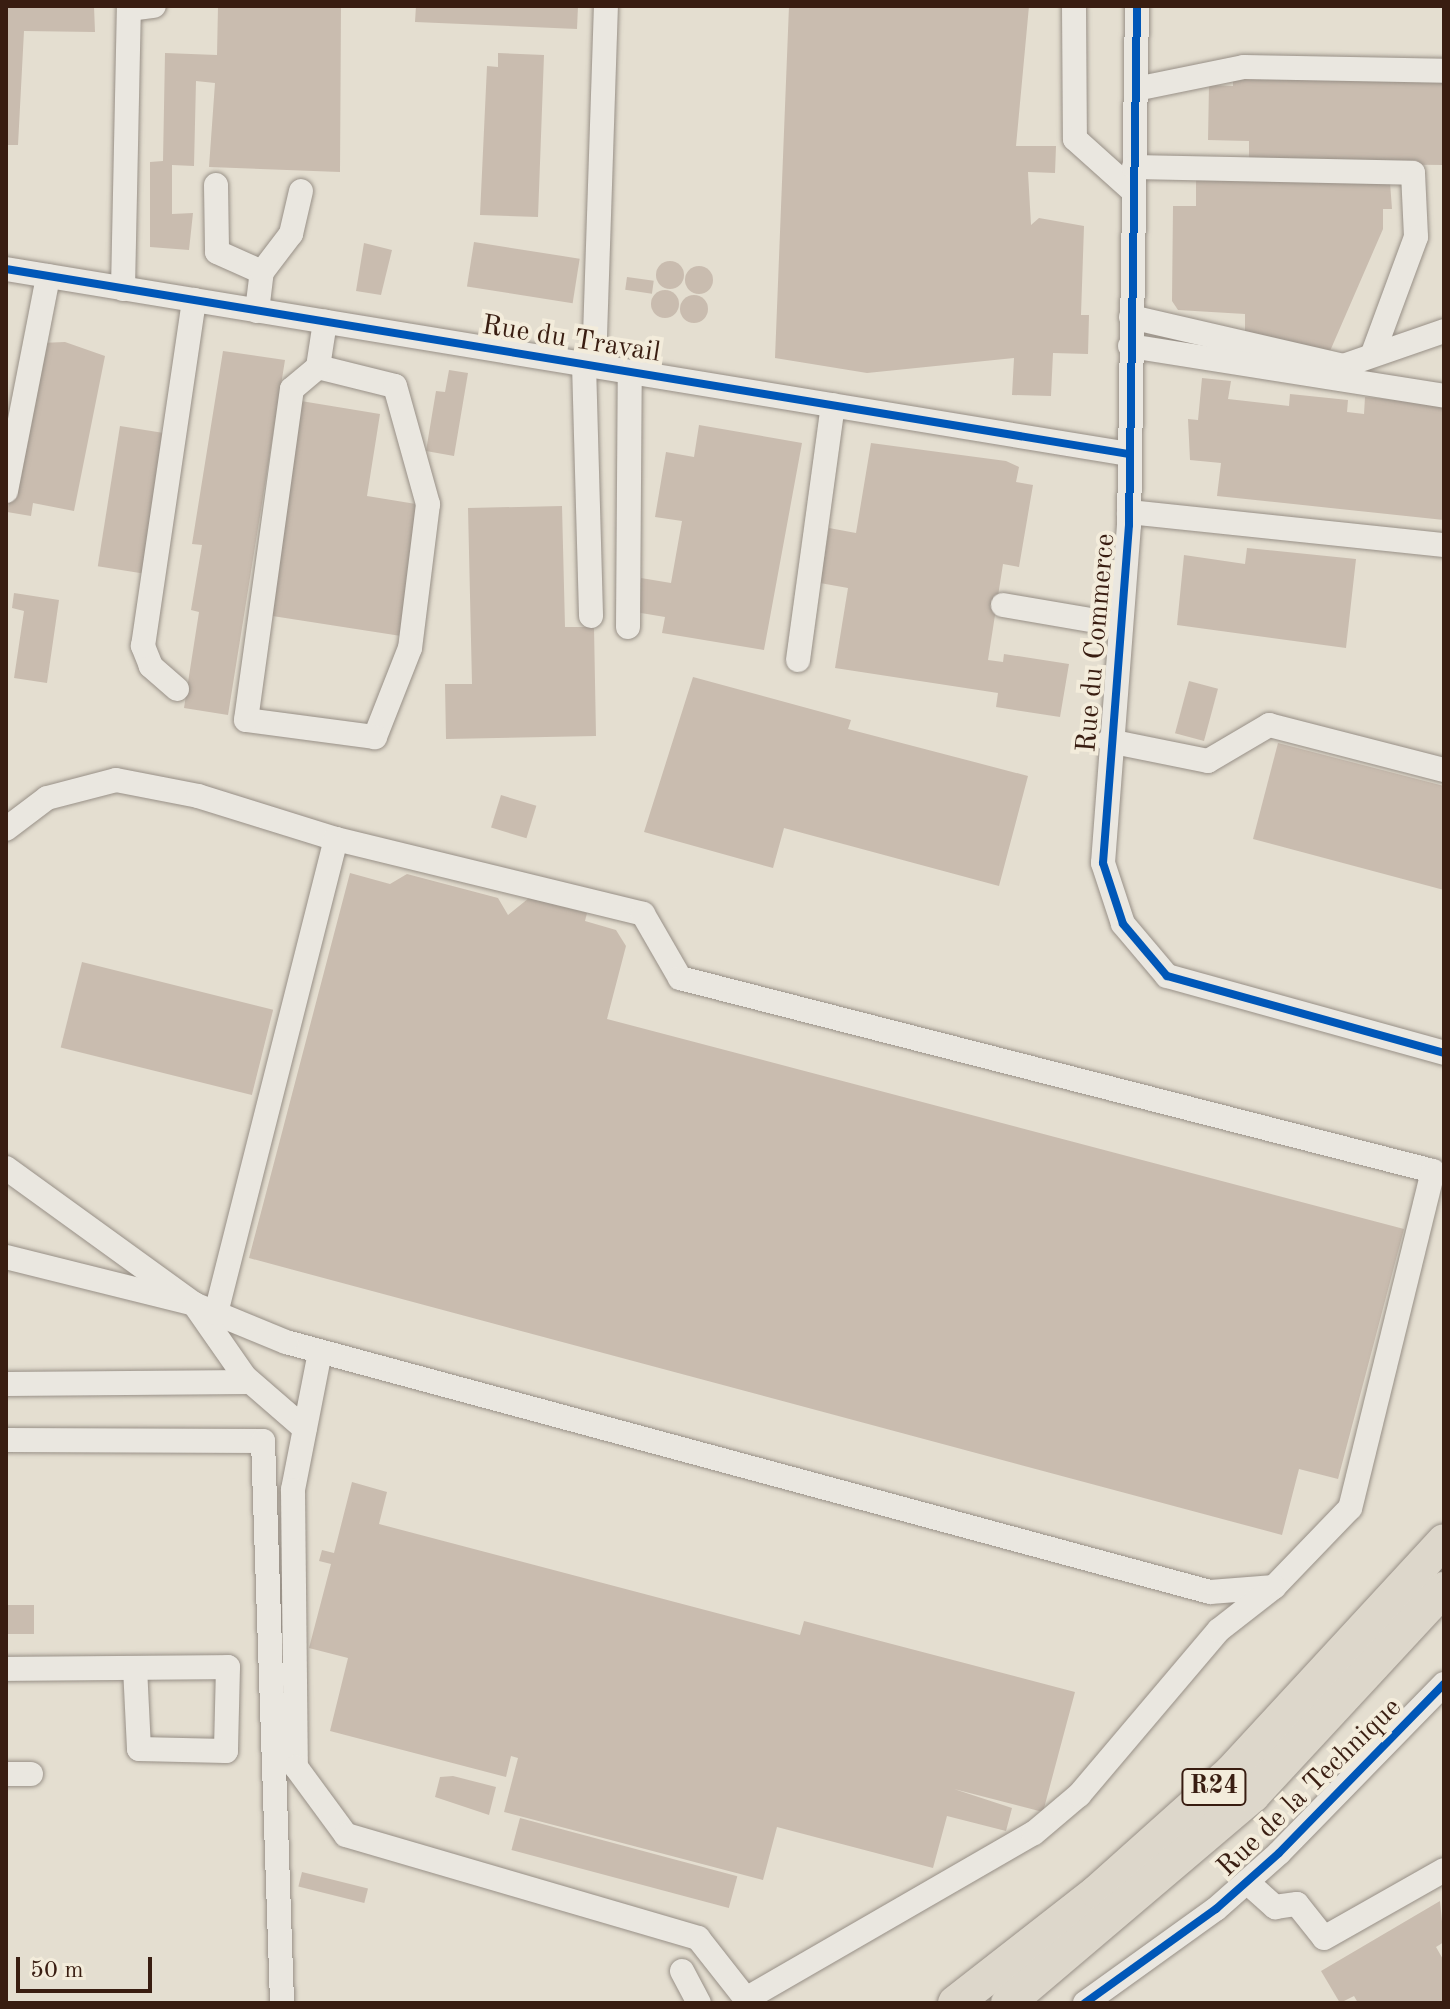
<!DOCTYPE html>
<style>
body{margin:0}
#map{position:relative;width:1450px;height:2009px;overflow:hidden;background:#e4ded0;font-family:"Old Standard TT",serif}
div>[style]{position:absolute}
[style*='--x']{left:calc(var(--x)*1px);top:calc(var(--y)*1px);width:calc(var(--w)*1px);rotate:calc(var(--a)*1deg)}
.building>*{inset:0;background:#c9bcaf;transform-origin:0 0}
.round{border-radius:50%}
.roads{filter:drop-shadow(0 0 2px #989087) drop-shadow(0 0 2px #989087)}
.minor>*{height:24px;margin:-12px;padding:0 12px;transform-origin:12px;border-radius:12px;background:#eae7e0}
.highway>*{height:34px;margin:-17px;padding:0 17px;transform-origin:17px;border-radius:17px;background:#ddd7cb}
.cycleway>*{height:8px;margin:-4px;padding:0 4px;transform-origin:4px;border-radius:4px;background:#0057b8}
span{translate:-50% -50%;white-space:nowrap;text-align:center;line-height:1.15;-webkit-text-stroke:8px #f3ecdb;paint-order:stroke}
.shield-label span{padding:2px 6px;background:#f3ecdb;border:2px solid;border-radius:6px;-webkit-text-stroke-width:0}
.shield-label{font-size:26px;color:#391d11;font-weight:700}
.street-label{font-size:28px;color:#391d11}
.frame{position:absolute;inset:0;border:8px solid #391d11;pointer-events:none}
.scale{position:absolute;left:16px;top:1957px;width:136px;height:36px;box-sizing:border-box;border:4px solid #391d11;border-top:0;padding-left:10px;font-size:24px;line-height:28px;white-space:nowrap;color:#391d11;-webkit-text-stroke:6px #f3ecdb;paint-order:stroke}
</style>
<div id="map">
<div class="building">
<i style="clip-path:polygon(6px 6px,94px 6px,95px 32px,24px 31px,18px 145px,6px 145px)"></i>
<i style="clip-path:polygon(218px 6px,341px 6px,340px 172px,209px 167px,215px 83px,196px 81px,194px 166px,172px 165px,172px 214px,193px 213px,189px 250px,150px 247px,150px 162px,163px 161px,165px 53px,217px 55px)"></i>
<i style="clip-path:polygon(416px 6px,578px 6px,577px 29px,415px 22px)"></i>
<i style="clip-path:polygon(789px 6px,1029px 6px,1016px 146px,1056px 146px,1055px 173px,1028px 172px,1031px 225px,1039px 218px,1084px 226px,1081px 315px,1089px 315px,1088px 354px,1053px 353px,1051px 396px,1012px 395px,1014px 358px,867px 373px,775px 358px)"></i>
<i style="clip-path:polygon(498px 53px,544px 55px,538px 217px,480px 215px,487px 66px,498px 67px)"></i>
<i style="clip-path:polygon(1233px 75px,1444px 78px,1444px 165px,1249px 163px,1249px 141px,1208px 140px,1209px 85px,1233px 86px)"></i>
<i style="clip-path:polygon(1196px 176px,1390px 182px,1392px 209px,1383px 209px,1383px 229px,1327px 358px,1245px 337px,1245px 314px,1178px 310px,1172px 301px,1173px 206px,1196px 206px)"></i>
<i style="left:474px;top:242px;width:107px;height:45px;rotate:9deg"></i>
<i style="clip-path:polygon(364px 243px,392px 250px,381px 295px,356px 291px)"></i>
<i class="round" style="left:656px;top:261px;width:28px;height:28px"></i>
<i class="round" style="left:685px;top:266px;width:28px;height:28px"></i>
<i style="left:627px;top:277px;width:27px;height:13px;rotate:8deg"></i>
<i class="round" style="left:651px;top:290px;width:28px;height:28px"></i>
<i class="round" style="left:680px;top:295px;width:28px;height:28px"></i>
<i style="clip-path:polygon(65px 342px,105px 356px,74px 511px,33px 503px,31px 516px,7px 512px,41px 343px)"></i>
<i style="clip-path:polygon(223px 351px,285px 360px,228px 715px,184px 708px,199px 612px,191px 610px,202px 545px,192px 544px)"></i>
<i style="clip-path:polygon(449px 370px,468px 373px,454px 456px,426px 451px,436px 391px,445px 392px)"></i>
<i style="clip-path:polygon(1202px 378px,1231px 381px,1228px 399px,1289px 406px,1290px 394px,1348px 400px,1347px 412px,1364px 414px,1365px 397px,1444px 405px,1444px 520px,1217px 496px,1221px 463px,1190px 460px,1188px 419px,1198px 420px)"></i>
<i style="clip-path:polygon(301px 401px,380px 414px,367px 496px,422px 505px,401px 636px,266px 615px)"></i>
<i style="clip-path:polygon(699px 425px,802px 443px,764px 650px,662px 633px,665px 617px,635px 612px,641px 578px,671px 583px,682px 521px,655px 517px,666px 452px,694px 457px)"></i>
<i style="left:120px;top:426px;width:49px;height:142px;rotate:9deg"></i>
<i style="clip-path:polygon(871px 443px,1006px 461px,1019px 467px,1016px 482px,1033px 485px,1019px 567px,1003px 564px,988px 660px,1003px 662px,1004px 654px,1069px 664px,1060px 717px,996px 707px,998px 693px,835px 668px,848px 588px,820px 583px,829px 528px,856px 533px)"></i>
<i style="clip-path:polygon(562px 506px,565px 627px,594px 627px,596px 736px,446px 739px,445px 684px,472px 684px,468px 508px)"></i>
<i style="clip-path:polygon(1247px 548px,1356px 559px,1346px 648px,1177px 625px,1184px 555px,1245px 564px)"></i>
<i style="clip-path:polygon(14px 593px,59px 600px,47px 683px,14px 678px,24px 611px,12px 608px)"></i>
<i style="clip-path:polygon(693px 677px,851px 720px,848px 729px,1028px 776px,999px 886px,784px 828px,773px 868px,644px 832px)"></i>
<i style="left:1189px;top:681px;width:30px;height:54px;rotate:15deg"></i>
<i style="clip-path:polygon(1278px 743px,1444px 786px,1444px 890px,1253px 839px)"></i>
<i style="left:501px;top:795px;width:37px;height:34px;rotate:17deg"></i>
<i style="clip-path:polygon(350px 873px,390px 884px,407px 874px,498px 898px,508px 915px,529px 898px,587px 913px,585px 921px,616px 930px,626px 946px,607px 1019px,1404px 1229px,1338px 1479px,1299px 1469px,1282px 1535px,249px 1258px)"></i>
<i style="left:82px;top:962px;width:197px;height:88px;rotate:14deg"></i>
<i style="clip-path:polygon(352px 1482px,387px 1492px,379px 1524px,800px 1635px,804px 1621px,1075px 1692px,1043px 1812px,954px 1789px,1012px 1808px,1006px 1831px,947px 1816px,933px 1868px,777px 1827px,763px 1880px,504px 1812px,518px 1758px,511px 1756px,506px 1777px,330px 1731px,348px 1658px,309px 1648px,331px 1564px,319px 1561px,322px 1550px,334px 1553px)"></i>
<i style="left:34px;top:1605px;width:29px;height:28px;rotate:90deg"></i>
<i style="clip-path:polygon(453px 1776px,496px 1787px,489px 1815px,435px 1797px,440px 1777px)"></i>
<i style="left:520px;top:1818px;width:225px;height:33px;rotate:15deg"></i>
<i style="left:302px;top:1872px;width:68px;height:15px;rotate:14deg"></i>
<i style="clip-path:polygon(1440px 1901px,1444px 1942px,1436px 1947px,1444px 1961px,1444px 2003px,1358px 2003px,1354px 1996px,1340px 2003px,1321px 1971px)"></i>
</div>
<div class="roads">
<div class="minor">
<i style="--x:1074;--y:6;--w:133;--a:89.6"></i>
<i style="--x:1075;--y:139;--w:78;--a:41.9"></i>
<i style="--x:1137;--y:6;--w:519;--a:90.88"></i>
<i style="--x:1129;--y:525;--w:339;--a:94.4"></i>
<i style="--x:1103;--y:863;--w:64;--a:71.8"></i>
<i style="--x:1123;--y:924;--w:68;--a:49.8"></i>
<i style="--x:1167;--y:976;--w:288;--a:15.5"></i>
<i style="--x:1136;--y:89;--w:110;--a:-11.5"></i>
<i style="--x:1244;--y:67;--w:200;--a:1.1"></i>
<i style="--x:1134;--y:167;--w:279;--a:1.2"></i>
<i style="--x:1413;--y:173;--w:64;--a:87.3"></i>
<i style="--x:1416;--y:237;--w:124;--a:110.3"></i>
<i style="--x:216;--y:185;--w:67;--a:89.1"></i>
<i style="--x:217;--y:252;--w:49;--a:24"></i>
<i style="--x:6;--y:269;--w:1137;--a:9.36"></i>
<i style="--x:123;--y:289;--w:280;--a:-88.8"></i>
<i style="--x:129;--y:9;--w:25;--a:-7"></i>
<i style="--x:257;--y:311;--w:39;--a:-83"></i>
<i style="--x:262;--y:272;--w:48;--a:-52.7"></i>
<i style="--x:291;--y:234;--w:44;--a:-76.9"></i>
<i style="--x:1131;--y:317;--w:218;--a:13"></i>
<i style="--x:1343;--y:366;--w:107;--a:-19.1"></i>
<i style="--x:1130;--y:346;--w:318;--a:9"></i>
<i style="--x:584;--y:364;--w:252;--a:88.4"></i>
<i style="--x:594;--y:366;--w:360;--a:-88.1"></i>
<i style="--x:318;--y:367;--w:79;--a:13.9"></i>
<i style="--x:395;--y:386;--w:123;--a:74.4"></i>
<i style="--x:428;--y:504;--w:145;--a:97.1"></i>
<i style="--x:410;--y:648;--w:96;--a:111.5"></i>
<i style="--x:375;--y:737;--w:130;--a:-172.5"></i>
<i style="--x:246;--y:720;--w:334;--a:-82.1"></i>
<i style="--x:292;--y:389;--w:34;--a:-40"></i>
<i style="--x:318;--y:367;--w:46;--a:-81.2"></i>
<i style="--x:6;--y:491;--w:219;--a:-78.9"></i>
<i style="--x:1129;--y:512;--w:317;--a:6"></i>
<i style="--x:1003;--y:605;--w:119;--a:9.7"></i>
<i style="--x:628;--y:627;--w:255;--a:-89.6"></i>
<i style="--x:798;--y:660;--w:257;--a:-82.2"></i>
<i style="--x:177;--y:689;--w:35;--a:-139"></i>
<i style="--x:151;--y:666;--w:22;--a:-112"></i>
<i style="--x:143;--y:646;--w:350;--a:-81.6"></i>
<i style="--x:1109;--y:741;--w:101;--a:11.4"></i>
<i style="--x:1208;--y:761;--w:71;--a:-30.5"></i>
<i style="--x:1269;--y:725;--w:181;--a:14.4"></i>
<i style="--x:6;--y:829;--w:51;--a:-37.1"></i>
<i style="--x:47;--y:798;--w:71;--a:-14.6"></i>
<i style="--x:116;--y:780;--w:84;--a:11"></i>
<i style="--x:198;--y:796;--w:145;--a:17.3"></i>
<i style="--x:336;--y:839;--w:316;--a:13.7"></i>
<i style="--x:643;--y:914;--w:74;--a:60"></i>
<i style="--x:680;--y:978;--w:777;--a:14.38"></i>
<i style="--x:1433;--y:1171;--w:347;--a:103.8"></i>
<i style="--x:1350;--y:1508;--w:110;--a:133.9"></i>
<i style="--x:1274;--y:1587;--w:64;--a:175.5"></i>
<i style="--x:1210;--y:1592;--w:957;--a:-164.86"></i>
<i style="--x:286;--y:1342;--w:100;--a:-157.6"></i>
<i style="--x:194;--y:1304;--w:232;--a:-144.1"></i>
<i style="--x:6;--y:1257;--w:194;--a:14"></i>
<i style="--x:194;--y:1304;--w:89;--a:55.1"></i>
<i style="--x:245;--y:1377;--w:79;--a:40.9"></i>
<i style="--x:216;--y:1313;--w:489;--a:-75.8"></i>
<i style="--x:320;--y:1352;--w:141;--a:101.1"></i>
<i style="--x:293;--y:1490;--w:277;--a:89.4"></i>
<i style="--x:296;--y:1767;--w:84;--a:53.7"></i>
<i style="--x:346;--y:1835;--w:367;--a:16.3"></i>
<i style="--x:698;--y:1938;--w:78;--a:51.8"></i>
<i style="--x:746;--y:1999;--w:332;--a:-30"></i>
<i style="--x:1034;--y:1833;--w:59;--a:-40.2"></i>
<i style="--x:1079;--y:1795;--w:216;--a:-49.7"></i>
<i style="--x:1219;--y:1630;--w:70;--a:-38"></i>
<i style="--x:6;--y:1384;--w:243;--a:-0.5"></i>
<i style="--x:6;--y:1440;--w:257;--a:0.2"></i>
<i style="--x:263;--y:1441;--w:562;--a:88.06"></i>
<i style="--x:6;--y:1669;--w:222;--a:-0.5"></i>
<i style="--x:228;--y:1667;--w:84;--a:91.4"></i>
<i style="--x:226;--y:1751;--w:87;--a:-178.7"></i>
<i style="--x:139;--y:1749;--w:81;--a:-92.8"></i>
<i style="--x:6;--y:1774;--w:25;--a:0"></i>
<i style="--x:1247;--y:1882;--w:38;--a:42"></i>
<i style="--x:1275;--y:1907;--w:22;--a:-8"></i>
<i style="--x:1297;--y:1904;--w:43;--a:51.5"></i>
<i style="--x:1324;--y:1938;--w:138;--a:-29.5"></i>
<i style="--x:682;--y:1971;--w:36;--a:62"></i>
<i style="--x:1085;--y:2003;--w:161;--a:-35.7"></i>
<i style="--x:1216;--y:1909;--w:84;--a:-41.6"></i>
<i style="--x:1279;--y:1853;--w:236;--a:-45.7"></i>
</div>
<div class="highway">
<i style="--x:955;--y:2003;--w:180;--a:-38"></i>
<i style="--x:1097;--y:1892;--w:180;--a:-41.8"></i>
<i style="--x:1231;--y:1772;--w:314;--a:-47.3"></i>
<i style="--x:1008;--y:2003;--w:321;--a:-40.3"></i>
<i style="--x:1253;--y:1795;--w:281;--a:-47.2"></i>
</div>
</div>
<div class="cycleway">
<i style="--x:1137;--y:6;--w:519;--a:90.88"></i>
<i style="--x:1129;--y:525;--w:339;--a:94.4"></i>
<i style="--x:1103;--y:863;--w:64;--a:71.8"></i>
<i style="--x:1123;--y:924;--w:68;--a:49.8"></i>
<i style="--x:1167;--y:976;--w:288;--a:15.5"></i>
<i style="--x:6;--y:269;--w:1137;--a:9.36"></i>
<i style="--x:1085;--y:2003;--w:161;--a:-35.7"></i>
<i style="--x:1216;--y:1909;--w:84;--a:-41.6"></i>
<i style="--x:1279;--y:1853;--w:236;--a:-45.7"></i>
</div>
<div class="shield-label">
<span style="left:1214px;top:1787px">R24</span>
</div>
<div class="street-label">
<span style="left:571px;top:340px;rotate:9deg">Rue du Travail</span>
<span style="left:1097px;top:643px;rotate:-85deg">Rue du Commerce</span>
<span style="left:1310px;top:1788px;rotate:-44deg">Rue de la Technique</span>
</div>
<div class="frame"></div>
<div class="scale">50 m</div>
</div>
